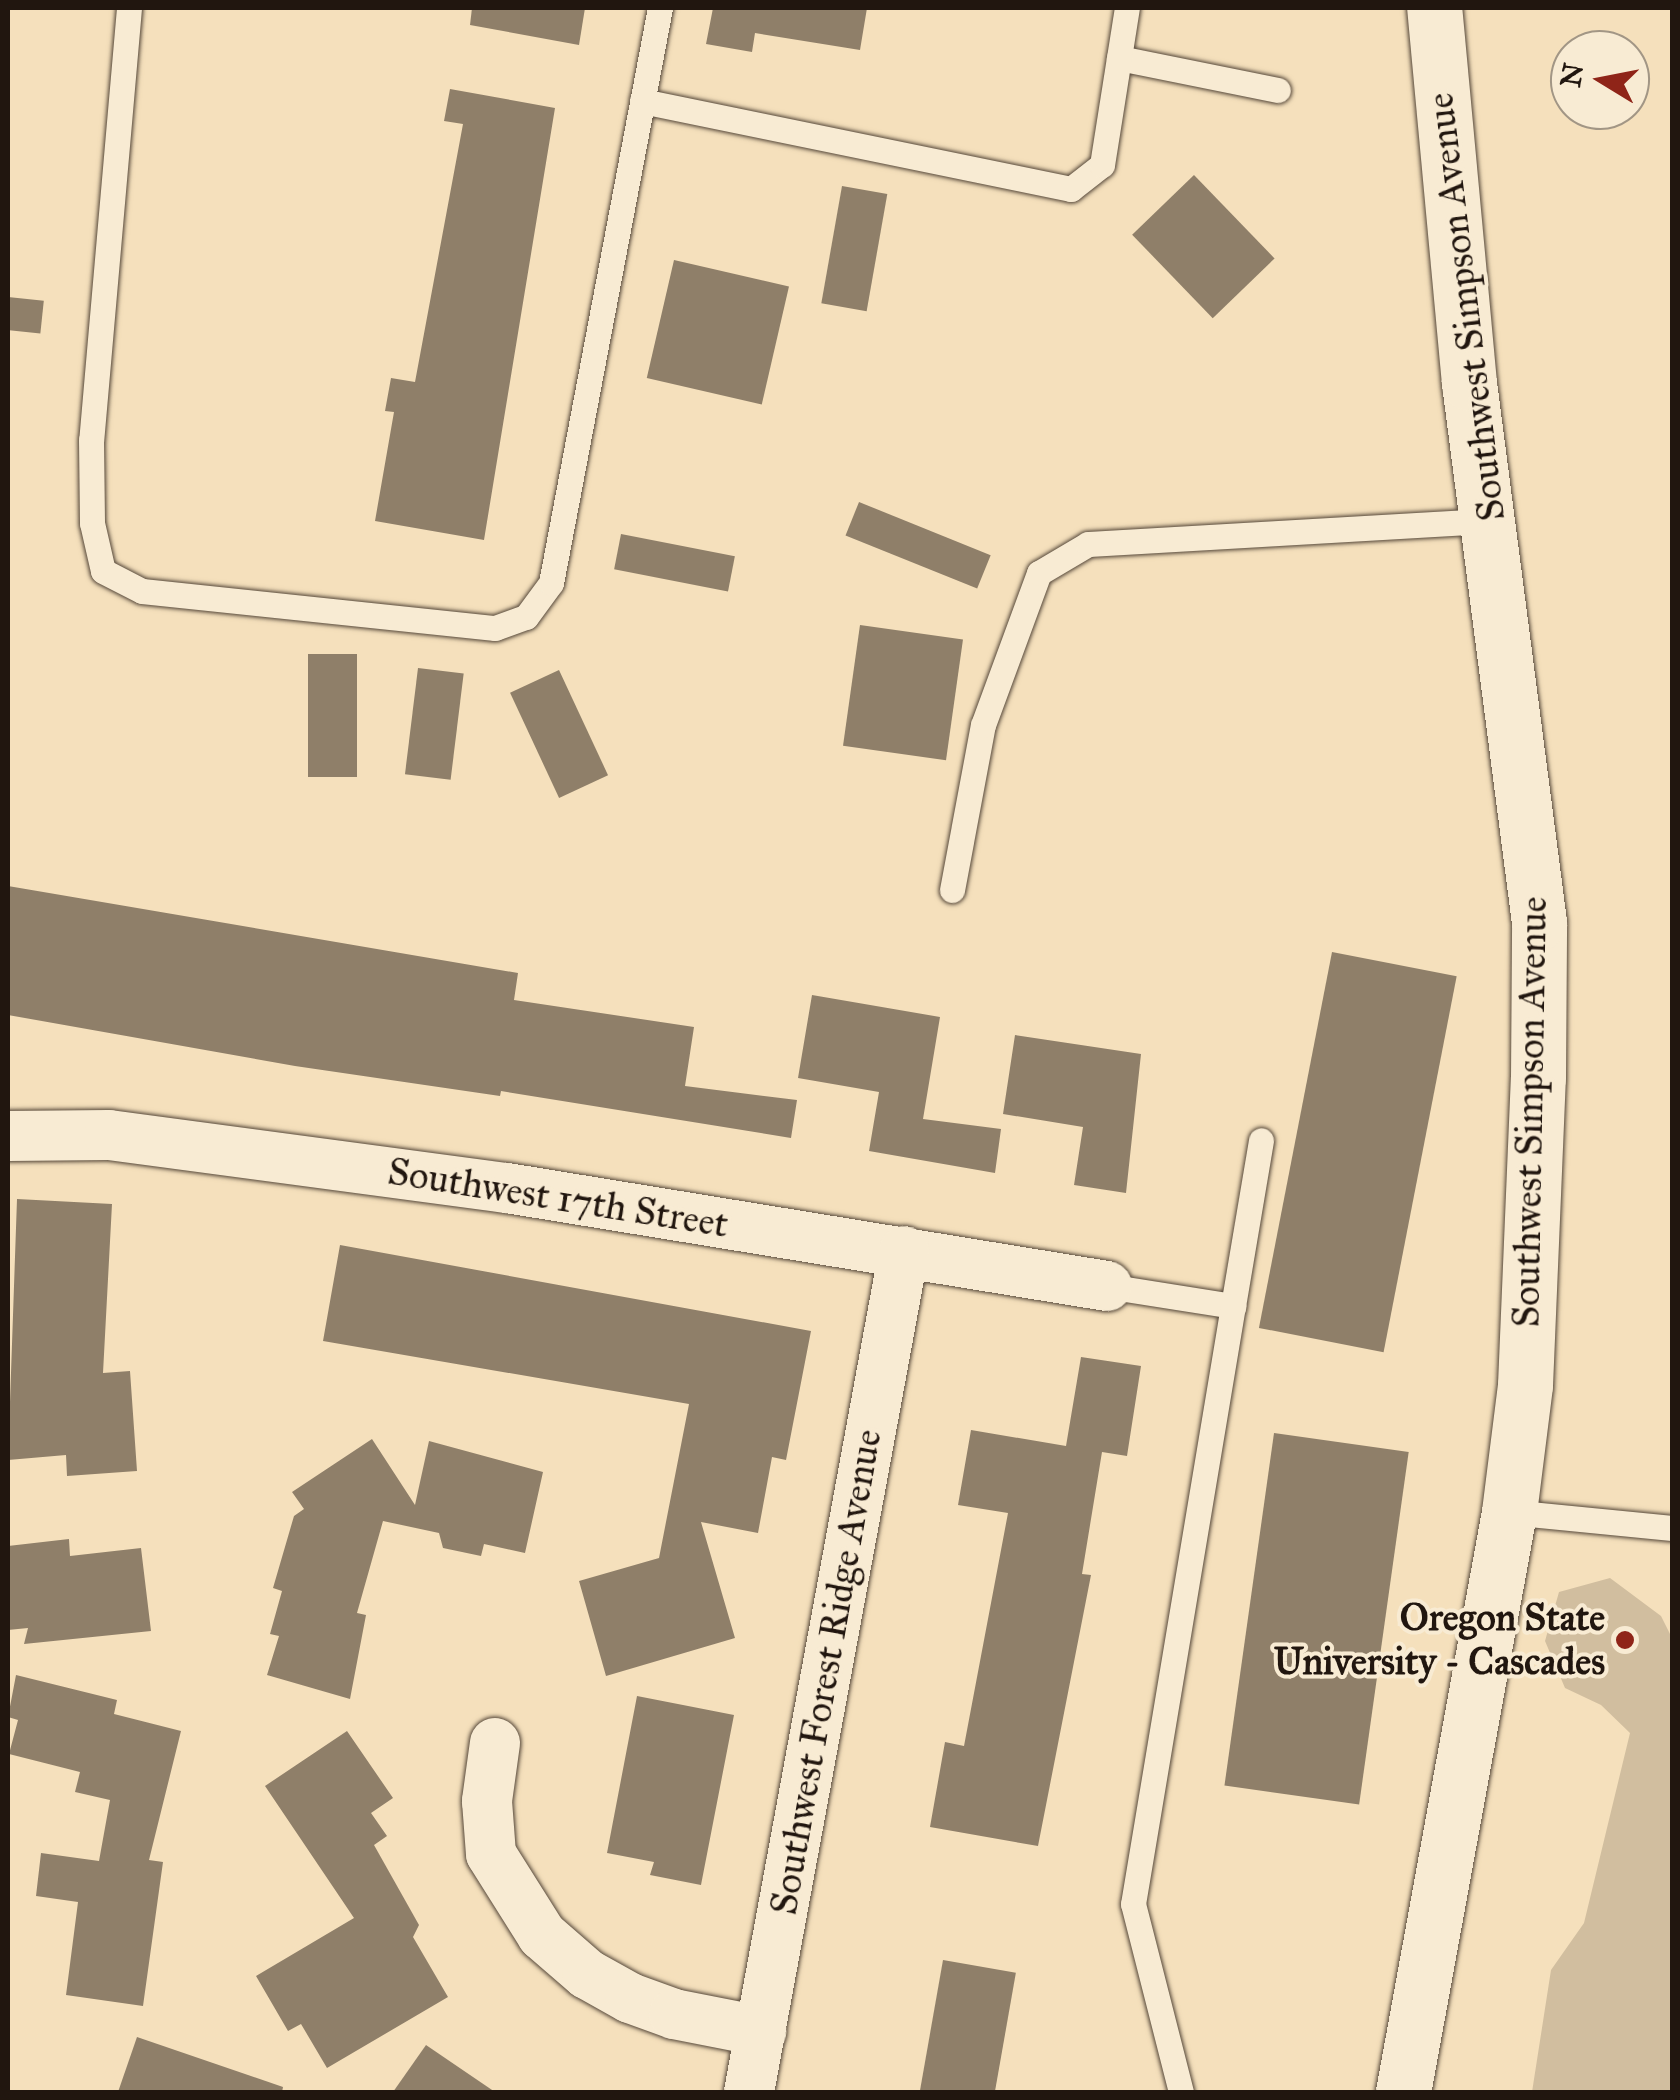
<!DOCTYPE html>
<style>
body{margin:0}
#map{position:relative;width:1680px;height:2100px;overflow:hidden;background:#f5e0bc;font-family:"IM FELL Great Primer",serif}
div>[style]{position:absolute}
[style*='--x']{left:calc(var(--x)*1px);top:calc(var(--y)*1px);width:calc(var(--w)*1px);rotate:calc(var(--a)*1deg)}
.green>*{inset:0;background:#d1be9f}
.building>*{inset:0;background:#8f7f69;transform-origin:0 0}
.roads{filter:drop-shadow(0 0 2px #56483a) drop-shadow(0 0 2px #56483a)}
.lane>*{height:25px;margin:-12.5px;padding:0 12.5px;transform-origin:12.5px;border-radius:12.5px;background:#f8ebd3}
.street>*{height:50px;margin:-25px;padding:0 25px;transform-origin:25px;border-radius:25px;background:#f8ebd3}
.secondary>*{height:55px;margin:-27.5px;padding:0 27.5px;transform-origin:27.5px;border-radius:27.5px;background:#f8ebd3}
.dots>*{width:28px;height:28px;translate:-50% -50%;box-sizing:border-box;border:5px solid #f8ebd3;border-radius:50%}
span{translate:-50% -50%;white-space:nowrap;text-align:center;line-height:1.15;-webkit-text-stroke:8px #f8ebd3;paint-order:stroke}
.street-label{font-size:38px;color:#21160f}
.poi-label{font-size:38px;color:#21160f;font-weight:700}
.right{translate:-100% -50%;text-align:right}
.frame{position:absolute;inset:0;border:10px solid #21160f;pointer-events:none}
.north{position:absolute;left:1550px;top:30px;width:100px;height:100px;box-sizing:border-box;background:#f8ebd3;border:2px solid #a29685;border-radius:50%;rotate:280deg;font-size:28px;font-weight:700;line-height:40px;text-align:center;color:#21160f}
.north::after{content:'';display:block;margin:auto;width:35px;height:45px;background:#8f2418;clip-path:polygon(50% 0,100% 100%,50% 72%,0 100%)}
</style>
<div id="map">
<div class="green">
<i style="clip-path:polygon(1610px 1578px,1661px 1616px,1672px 1638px,1672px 2092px,1532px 2092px,1551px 1970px,1584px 1923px,1630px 1733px,1601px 1705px,1565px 1688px,1545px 1641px,1559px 1592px)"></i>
</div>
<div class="building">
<i style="clip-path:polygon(472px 8px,585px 8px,579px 45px,470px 25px)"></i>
<i style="clip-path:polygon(713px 8px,867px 8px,860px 50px,755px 33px,752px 52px,706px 44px)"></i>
<i style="clip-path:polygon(450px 89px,555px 108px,484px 540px,375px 521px,394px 412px,385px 411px,391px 378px,415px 382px,463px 124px,444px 121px)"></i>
<i style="left:1194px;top:175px;width:116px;height:86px;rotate:46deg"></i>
<i style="left:842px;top:186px;width:46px;height:119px;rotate:10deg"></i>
<i style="left:674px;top:260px;width:118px;height:121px;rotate:13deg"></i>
<i style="left:8px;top:297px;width:36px;height:33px;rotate:6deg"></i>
<i style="left:859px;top:502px;width:142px;height:36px;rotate:22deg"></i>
<i style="left:621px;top:534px;width:116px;height:36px;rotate:11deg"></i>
<i style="left:860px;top:625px;width:104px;height:122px;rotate:8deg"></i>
<i style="left:357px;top:654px;width:123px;height:49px;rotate:90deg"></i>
<i style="left:418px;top:668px;width:46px;height:107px;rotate:7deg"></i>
<i style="left:559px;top:670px;width:116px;height:54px;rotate:65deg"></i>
<i style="clip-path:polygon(8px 886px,518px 973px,514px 1000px,694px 1027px,685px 1086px,797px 1100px,791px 1138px,501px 1091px,500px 1096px,295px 1066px,8px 1015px)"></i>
<i style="left:1332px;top:952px;width:127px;height:383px;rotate:11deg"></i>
<i style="clip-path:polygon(812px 995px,940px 1017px,923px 1119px,1001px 1129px,995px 1173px,869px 1151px,879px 1092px,798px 1078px)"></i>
<i style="clip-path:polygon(1015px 1035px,1141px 1054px,1126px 1193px,1074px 1185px,1083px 1127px,1003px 1114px)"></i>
<i style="clip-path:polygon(17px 1199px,112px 1204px,103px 1373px,130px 1371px,137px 1471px,67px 1476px,66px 1455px,8px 1460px)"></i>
<i style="clip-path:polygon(340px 1245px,811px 1331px,786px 1460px,772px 1457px,758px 1533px,701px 1522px,735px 1638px,606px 1676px,579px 1581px,659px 1558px,689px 1404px,323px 1341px)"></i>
<i style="clip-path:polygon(1081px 1357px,1141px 1366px,1127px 1456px,1102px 1452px,1082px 1574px,1091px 1575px,1038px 1846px,930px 1827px,945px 1742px,964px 1746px,1008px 1513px,958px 1505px,971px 1430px,1066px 1446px)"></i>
<i style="left:1274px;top:1433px;width:136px;height:356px;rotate:8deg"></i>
<i style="clip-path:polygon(372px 1439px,415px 1505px,429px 1441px,543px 1472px,525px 1553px,484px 1544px,481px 1556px,443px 1548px,439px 1533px,383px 1521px,357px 1613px,366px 1615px,350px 1699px,267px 1675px,279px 1636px,270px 1634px,282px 1591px,273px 1588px,294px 1516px,304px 1509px,292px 1492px)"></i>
<i style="clip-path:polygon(69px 1539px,70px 1556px,141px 1548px,151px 1631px,24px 1644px,28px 1628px,8px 1630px,8px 1546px)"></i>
<i style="clip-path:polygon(16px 1675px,117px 1700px,114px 1714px,181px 1731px,149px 1860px,163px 1862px,143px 2006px,66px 1995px,78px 1902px,36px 1896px,41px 1853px,99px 1861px,110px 1800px,75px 1792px,80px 1772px,9px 1754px,18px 1720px,8px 1717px)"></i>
<i style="clip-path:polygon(637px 1696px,734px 1715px,701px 1885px,650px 1875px,654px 1862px,607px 1853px)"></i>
<i style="clip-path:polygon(347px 1731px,393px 1798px,371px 1813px,387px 1836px,374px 1845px,419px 1925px,413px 1937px,448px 1997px,327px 2068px,301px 2024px,288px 2031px,256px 1976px,354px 1918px,265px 1786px)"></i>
<i style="left:943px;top:1960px;width:74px;height:134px;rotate:10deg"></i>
<i style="clip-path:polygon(137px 2037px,283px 2087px,282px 2092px,118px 2092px)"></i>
<i style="clip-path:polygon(426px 2045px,495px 2092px,393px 2092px)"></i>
</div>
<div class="roads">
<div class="lane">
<i style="--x:129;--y:8;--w:434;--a:95"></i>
<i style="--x:91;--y:440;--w:83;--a:89.3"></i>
<i style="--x:92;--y:523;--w:49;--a:77.1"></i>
<i style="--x:103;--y:571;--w:44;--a:27.1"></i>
<i style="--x:142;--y:591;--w:355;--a:6"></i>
<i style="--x:495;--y:628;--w:33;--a:-20"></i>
<i style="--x:526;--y:617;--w:42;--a:-53.7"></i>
<i style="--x:551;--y:583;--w:585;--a:-79.27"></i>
<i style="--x:1119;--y:58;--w:162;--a:11.4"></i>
<i style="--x:642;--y:101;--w:438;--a:11.6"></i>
<i style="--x:1071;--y:189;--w:39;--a:-38"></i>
<i style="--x:1102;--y:165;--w:159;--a:-81"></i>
<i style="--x:952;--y:890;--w:168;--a:-79.4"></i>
<i style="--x:983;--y:725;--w:162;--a:-69.8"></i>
<i style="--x:1039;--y:573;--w:57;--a:-30.6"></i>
<i style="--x:1088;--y:544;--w:403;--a:-3.3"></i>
<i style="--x:1107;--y:1286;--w:128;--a:9"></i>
<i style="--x:1233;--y:1306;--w:168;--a:-80.4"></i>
<i style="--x:1509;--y:1512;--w:164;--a:5.6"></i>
<i style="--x:1181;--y:2092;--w:194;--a:-104.3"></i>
<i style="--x:1133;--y:1904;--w:606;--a:-80.51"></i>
</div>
<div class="street">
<i style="--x:8;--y:1136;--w:101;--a:-0.6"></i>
<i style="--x:109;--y:1135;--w:402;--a:7.6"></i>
<i style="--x:507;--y:1188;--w:608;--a:9.28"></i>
<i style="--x:495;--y:1743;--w:59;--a:97.9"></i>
<i style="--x:487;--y:1801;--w:53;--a:85.7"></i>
<i style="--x:491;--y:1854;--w:96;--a:57.8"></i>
<i style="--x:542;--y:1935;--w:60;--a:40.9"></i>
<i style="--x:587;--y:1974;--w:49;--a:29.2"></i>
<i style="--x:630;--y:1998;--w:47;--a:20"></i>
<i style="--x:674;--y:2014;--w:89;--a:11.1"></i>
<i style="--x:749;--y:2092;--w:855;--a:-79.56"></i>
</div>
<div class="secondary">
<i style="--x:1403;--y:2092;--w:590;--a:-79.64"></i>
<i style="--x:1509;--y:1512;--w:128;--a:-82.8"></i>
<i style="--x:1525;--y:1385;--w:307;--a:-87.6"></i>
<i style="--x:1538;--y:1078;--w:156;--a:-89.6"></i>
<i style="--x:1539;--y:922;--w:544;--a:-97.4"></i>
<i style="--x:1469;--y:383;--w:377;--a:-95.3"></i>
</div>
</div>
<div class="dots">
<i style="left:1625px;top:1640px;background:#8f2418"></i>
</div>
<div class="street-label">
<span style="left:1466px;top:307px;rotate:-97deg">Southwest Simpson Avenue</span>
<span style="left:1530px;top:1112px;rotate:-89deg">Southwest Simpson Avenue</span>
<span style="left:558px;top:1198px;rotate:9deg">Southwest 17th Street</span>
<span style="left:826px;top:1672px;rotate:-80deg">Southwest Forest Ridge Avenue</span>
</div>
<div class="poi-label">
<span class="right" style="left:1605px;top:1640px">Oregon State<br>University - Cascades</span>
</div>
<div class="frame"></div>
<div class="north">N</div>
</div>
